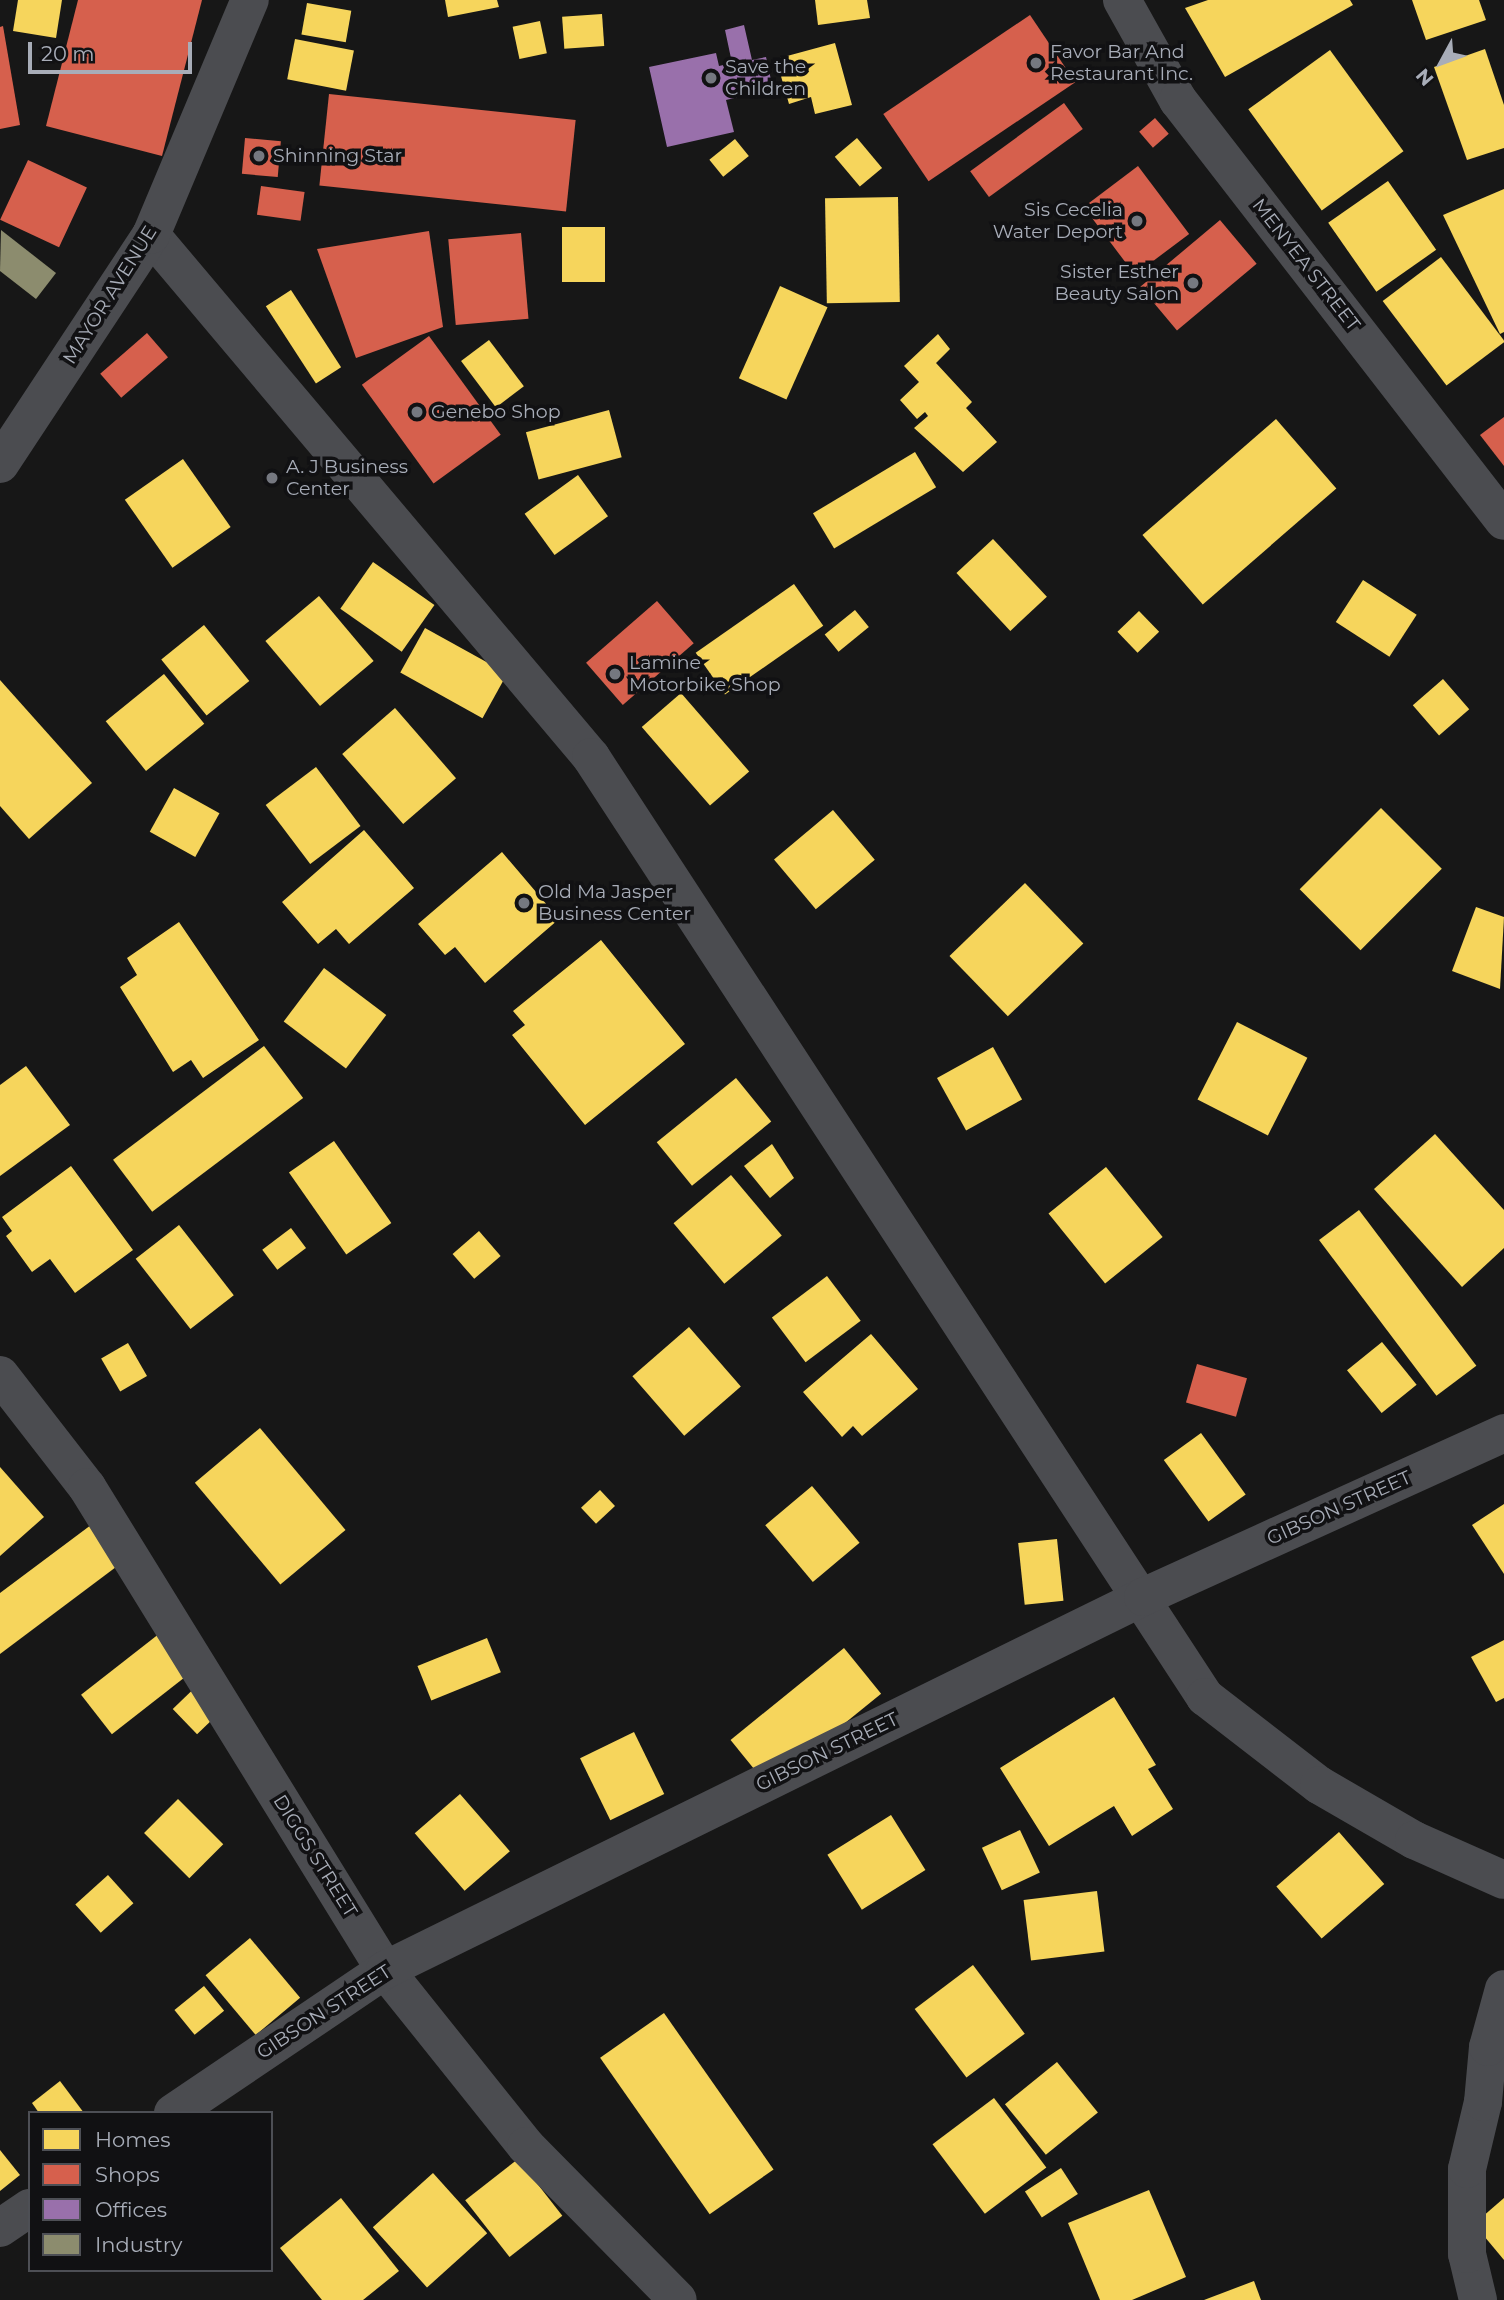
<!DOCTYPE html>
<style>
body{margin:0}
#map{position:relative;width:1504px;height:2300px;overflow:hidden;background:#171717;font-family:Montserrat,sans-serif}
div>[style]{position:absolute}
[style*='--x']{left:calc(var(--x)*1px);top:calc(var(--y)*1px);width:calc(var(--w)*1px);rotate:calc(var(--a)*1deg)}
.homes>*{inset:0;background:#f6d55c;transform-origin:0 0}
.shops>*{inset:0;background:#d6604d;transform-origin:0 0}
.offices>*{inset:0;background:#9970ab}
.industry>*{inset:0;background:#8c8c6e}
.street>*{height:38px;margin:-19px;padding:0 19px;transform-origin:19px;border-radius:19px;background:#4b4c50}
.dots>*{width:19px;height:19px;translate:-50% -50%;box-sizing:border-box;border:4px solid #111113;border-radius:50%}
span{translate:-50% -50%;white-space:nowrap;text-align:center;line-height:1.15;-webkit-text-stroke:7px #111113;paint-order:stroke}
.poi-label{font-size:19px;color:#a8adb8}
.left{translate:0 -50%;text-align:left}
.right{translate:-100% -50%;text-align:right}
.street-label{font-size:19px;color:#a8adb8}
.legend{position:absolute;left:28px;top:2111px;width:245px;height:161px;box-sizing:border-box;background:#111113;border:2px solid #4d4f55;margin:0;padding:9px 12px;list-style:none;font-size:21px;color:#a8adb8}
.legend li{display:flex;align-items:center;gap:14px;height:35px}
.legend b{width:35px;border:2px solid #4d4f55}
.north{position:absolute;left:1406px;top:28px;width:70px;height:70px;-webkit-text-stroke:5px #111113;paint-order:stroke;rotate:229deg;font-size:19px;font-weight:700;line-height:28px;text-align:center;color:#a8adb8}
.north::after{content:'';display:block;margin:auto;width:24px;height:32px;background:#a8adb8;clip-path:polygon(50% 0,100% 100%,50% 72%,0 100%)}
.scale{position:absolute;left:28px;top:42px;width:164px;height:32px;box-sizing:border-box;border:4px solid #a8adb8;border-top:0;padding-left:9px;font-size:21px;line-height:24px;white-space:nowrap;color:#a8adb8;-webkit-text-stroke:5px #111113;paint-order:stroke}
</style>
<div id="map">
<div class="homes">
<i style="clip-path:polygon(18px 0,62px 0,56px 38px,13px 31px)"></i>
<i style="clip-path:polygon(445px 0,497px 0,499px 7px,448px 17px)"></i>
<i style="clip-path:polygon(815px 0,867px 0,870px 18px,818px 25px)"></i>
<i style="clip-path:polygon(1208px 0,1350px 0,1353px 5px,1225px 77px,1185px 8px)"></i>
<i style="clip-path:polygon(1412px 0,1479px 0,1486px 20px,1426px 40px)"></i>
<i style="left:307px;top:3px;width:45px;height:32px;rotate:10deg"></i>
<i style="left:602px;top:14px;width:32px;height:40px;rotate:86deg"></i>
<i style="left:540px;top:21px;width:33px;height:28px;rotate:78deg"></i>
<i style="left:295px;top:39px;width:60px;height:41px;rotate:11deg"></i>
<i style="clip-path:polygon(835px 43px,852px 105px,815px 114px,811px 97px,789px 104px,776px 59px)"></i>
<i style="clip-path:polygon(1485px 49px,1504px 105px,1504px 148px,1467px 160px,1434px 67px)"></i>
<i style="left:1330px;top:50px;width:125px;height:101px;rotate:54deg"></i>
<i style="left:857px;top:138px;width:39px;height:29px;rotate:50deg"></i>
<i style="left:735px;top:139px;width:22px;height:33px;rotate:51deg"></i>
<i style="left:1388px;top:181px;width:84px;height:73px;rotate:55deg"></i>
<i style="clip-path:polygon(1504px 189px,1504px 332px,1500px 334px,1443px 215px)"></i>
<i style="left:898px;top:197px;width:105px;height:73px;rotate:89deg"></i>
<i style="left:605px;top:227px;width:55px;height:43px;rotate:90deg"></i>
<i style="left:1441px;top:257px;width:106px;height:73px;rotate:53deg"></i>
<i style="left:780px;top:286px;width:52px;height:101px;rotate:24deg"></i>
<i style="left:291px;top:290px;width:92px;height:30px;rotate:57deg"></i>
<i style="clip-path:polygon(938px 334px,950px 349px,936px 363px,972px 402px,966px 408px,997px 442px,963px 472px,914px 428px,928px 416px,925px 412px,917px 419px,900px 400px,919px 382px,904px 366px)"></i>
<i style="left:489px;top:340px;width:58px;height:35px;rotate:53deg"></i>
<i style="left:609px;top:410px;width:49px;height:86px;rotate:75deg"></i>
<i style="left:1276px;top:419px;width:92px;height:177px;rotate:49deg"></i>
<i style="left:915px;top:452px;width:41px;height:119px;rotate:59deg"></i>
<i style="left:183px;top:459px;width:83px;height:71px;rotate:55deg"></i>
<i style="left:578px;top:475px;width:51px;height:66px;rotate:54deg"></i>
<i style="left:993px;top:539px;width:79px;height:50px;rotate:47deg"></i>
<i style="left:373px;top:562px;width:75px;height:57px;rotate:35deg"></i>
<i style="left:1363px;top:580px;width:64px;height:50px;rotate:33deg"></i>
<i style="left:794px;top:584px;width:51px;height:120px;rotate:55deg"></i>
<i style="left:319px;top:596px;width:85px;height:70px;rotate:50deg"></i>
<i style="left:855px;top:610px;width:22px;height:39px;rotate:51deg"></i>
<i style="left:1139px;top:611px;width:29px;height:30px;rotate:46deg"></i>
<i style="left:204px;top:625px;width:72px;height:55px;rotate:51deg"></i>
<i style="left:425px;top:628px;width:94px;height:51px;rotate:29deg"></i>
<i style="left:164px;top:674px;width:64px;height:75px;rotate:51deg"></i>
<i style="left:1443px;top:679px;width:40px;height:40px;rotate:49deg"></i>
<i style="clip-path:polygon(0 680px,92px 783px,29px 839px,0 806px)"></i>
<i style="left:681px;top:693px;width:104px;height:52px;rotate:49deg"></i>
<i style="left:395px;top:708px;width:93px;height:70px;rotate:49deg"></i>
<i style="left:316px;top:767px;width:74px;height:63px;rotate:53deg"></i>
<i style="left:174px;top:788px;width:52px;height:50px;rotate:29deg"></i>
<i style="left:1381px;top:808px;width:86px;height:115px;rotate:45deg"></i>
<i style="left:833px;top:810px;width:65px;height:77px;rotate:50deg"></i>
<i style="clip-path:polygon(364px 830px,414px 888px,349px 944px,336px 929px,318px 944px,282px 902px)"></i>
<i style="clip-path:polygon(502px 852px,559px 919px,485px 983px,455px 947px,445px 955px,418px 924px)"></i>
<i style="left:1025px;top:883px;width:84px;height:105px;rotate:46deg"></i>
<i style="clip-path:polygon(1476px 907px,1504px 917px,1500px 989px,1452px 971px)"></i>
<i style="clip-path:polygon(179px 922px,259px 1040px,203px 1078px,191px 1060px,173px 1072px,120px 987px,137px 975px,127px 958px)"></i>
<i style="clip-path:polygon(601px 940px,685px 1044px,585px 1125px,512px 1035px,525px 1025px,513px 1011px)"></i>
<i style="left:324px;top:968px;width:78px;height:67px;rotate:37deg"></i>
<i style="left:1237px;top:1022px;width:79px;height:87px;rotate:27deg"></i>
<i style="left:264px;top:1046px;width:65px;height:189px;rotate:53deg"></i>
<i style="left:993px;top:1047px;width:60px;height:64px;rotate:61deg"></i>
<i style="clip-path:polygon(26px 1066px,70px 1125px,0 1176px,0 1085px)"></i>
<i style="left:736px;top:1078px;width:56px;height:102px;rotate:51deg"></i>
<i style="clip-path:polygon(1435px 1134px,1504px 1210px,1504px 1248px,1462px 1287px,1374px 1189px)"></i>
<i style="left:334px;top:1141px;width:100px;height:55px;rotate:55deg"></i>
<i style="clip-path:polygon(772px 1144px,794px 1178px,770px 1198px,744px 1166px)"></i>
<i style="clip-path:polygon(71px 1166px,133px 1250px,75px 1293px,50px 1259px,32px 1272px,6px 1236px,12px 1231px,2px 1217px)"></i>
<i style="left:1106px;top:1167px;width:90px;height:74px;rotate:51deg"></i>
<i style="left:731px;top:1175px;width:79px;height:75px;rotate:50deg"></i>
<i style="left:1359px;top:1210px;width:195px;height:50px;rotate:53deg"></i>
<i style="left:179px;top:1225px;width:89px;height:55px;rotate:52deg"></i>
<i style="left:291px;top:1228px;width:25px;height:36px;rotate:53deg"></i>
<i style="left:479px;top:1231px;width:33px;height:35px;rotate:49deg"></i>
<i style="left:827px;top:1276px;width:56px;height:69px;rotate:53deg"></i>
<i style="left:689px;top:1327px;width:79px;height:75px;rotate:49deg"></i>
<i style="clip-path:polygon(871px 1334px,918px 1389px,862px 1436px,853px 1426px,842px 1437px,803px 1392px)"></i>
<i style="left:1382px;top:1342px;width:55px;height:45px;rotate:51deg"></i>
<i style="left:128px;top:1343px;width:38px;height:31px;rotate:60deg"></i>
<i style="left:260px;top:1428px;width:133px;height:85px;rotate:50deg"></i>
<i style="left:1201px;top:1433px;width:76px;height:46px;rotate:54deg"></i>
<i style="clip-path:polygon(0 1467px,44px 1517px,0 1556px)"></i>
<i style="left:812px;top:1486px;width:74px;height:61px;rotate:50deg"></i>
<i style="left:600px;top:1490px;width:22px;height:26px;rotate:47deg"></i>
<i style="clip-path:polygon(1504px 1504px,1504px 1574px,1472px 1525px)"></i>
<i style="clip-path:polygon(95px 1522px,124px 1561px,0 1654px,0 1593px)"></i>
<i style="left:1057px;top:1539px;width:62px;height:39px;rotate:84deg"></i>
<i style="left:178px;top:1619px;width:50px;height:123px;rotate:52deg"></i>
<i style="left:487px;top:1638px;width:37px;height:75px;rotate:68deg"></i>
<i style="clip-path:polygon(1504px 1640px,1504px 1698px,1496px 1702px,1471px 1657px)"></i>
<i style="left:844px;top:1648px;width:59px;height:146px;rotate:51deg"></i>
<i style="left:208px;top:1675px;width:35px;height:49px;rotate:46deg"></i>
<i style="clip-path:polygon(1114px 1697px,1156px 1765px,1148px 1769px,1173px 1809px,1132px 1836px,1114px 1806px,1049px 1846px,1000px 1768px)"></i>
<i style="left:634px;top:1732px;width:69px;height:60px;rotate:64deg"></i>
<i style="left:460px;top:1794px;width:76px;height:60px;rotate:49deg"></i>
<i style="left:178px;top:1799px;width:64px;height:48px;rotate:45deg"></i>
<i style="left:891px;top:1815px;width:65px;height:75px;rotate:58deg"></i>
<i style="left:1020px;top:1830px;width:47px;height:42px;rotate:65deg"></i>
<i style="left:1339px;top:1832px;width:69px;height:83px;rotate:49deg"></i>
<i style="left:108px;top:1875px;width:38px;height:44px;rotate:48deg"></i>
<i style="left:1097px;top:1891px;width:61px;height:74px;rotate:83deg"></i>
<i style="left:250px;top:1938px;width:78px;height:58px;rotate:50deg"></i>
<i style="left:973px;top:1965px;width:86px;height:73px;rotate:53deg"></i>
<i style="left:204px;top:1986px;width:32px;height:38px;rotate:51deg"></i>
<i style="left:664px;top:2013px;width:191px;height:78px;rotate:55deg"></i>
<i style="left:1057px;top:2062px;width:65px;height:67px;rotate:51deg"></i>
<i style="clip-path:polygon(60px 2081px,84px 2113px,39px 2113px,32px 2103px)"></i>
<i style="left:994px;top:2098px;width:87px;height:77px;rotate:53deg"></i>
<i style="clip-path:polygon(0 2150px,20px 2175px,0 2191px)"></i>
<i style="left:518px;top:2159px;width:72px;height:67px;rotate:52deg"></i>
<i style="left:1061px;top:2168px;width:31px;height:43px;rotate:57deg"></i>
<i style="left:433px;top:2173px;width:81px;height:81px;rotate:48deg"></i>
<i style="clip-path:polygon(1149px 2190px,1186px 2277px,1132px 2300px,1100px 2300px,1068px 2223px)"></i>
<i style="clip-path:polygon(341px 2198px,399px 2271px,363px 2300px,322px 2300px,280px 2248px)"></i>
<i style="clip-path:polygon(1504px 2198px,1504px 2260px,1474px 2224px)"></i>
<i style="clip-path:polygon(1254px 2281px,1261px 2300px,1204px 2300px)"></i>
</div>
<div class="shops">
<i style="clip-path:polygon(78px 0,202px 0,162px 156px,46px 126px)"></i>
<i style="left:1030px;top:15px;width:81px;height:177px;rotate:56deg"></i>
<i style="clip-path:polygon(3px 26px,20px 125px,0 129px,0 27px)"></i>
<i style="left:329px;top:94px;width:248px;height:92px;rotate:6deg"></i>
<i style="left:1064px;top:103px;width:32px;height:116px;rotate:54deg"></i>
<i style="left:1155px;top:118px;width:21px;height:21px;rotate:49deg"></i>
<i style="left:245px;top:138px;width:36px;height:36px;rotate:5deg"></i>
<i style="left:28px;top:160px;width:65px;height:66px;rotate:25deg"></i>
<i style="left:1138px;top:166px;width:85px;height:68px;rotate:53deg"></i>
<i style="left:261px;top:186px;width:44px;height:29px;rotate:8deg"></i>
<i style="left:1220px;top:220px;width:57px;height:104px;rotate:50deg"></i>
<i style="clip-path:polygon(429px 231px,443px 327px,356px 358px,317px 249px)"></i>
<i style="left:521px;top:233px;width:86px;height:73px;rotate:85deg"></i>
<i style="left:147px;top:333px;width:32px;height:62px;rotate:49deg"></i>
<i style="left:429px;top:336px;width:122px;height:83px;rotate:54deg"></i>
<i style="clip-path:polygon(1504px 417px,1504px 466px,1480px 435px)"></i>
<i style="left:657px;top:601px;width:56px;height:94px;rotate:49deg"></i>
<i style="left:1197px;top:1364px;width:52px;height:40px;rotate:16deg"></i>
</div>
<div class="offices">
<i style="clip-path:polygon(744px 25px,752px 60px,766px 57px,773px 89px,726px 100px,734px 132px,667px 147px,649px 67px,716px 53px,719px 66px,732px 63px,725px 30px)"></i>
</div>
<div class="industry">
<i style="clip-path:polygon(1px 230px,56px 273px,36px 299px,0 271px)"></i>
</div>
<div class="street">
<i style="--x:1122;--y:0;--w:115;--a:60.8"></i>
<i style="--x:1178;--y:100;--w:532;--a:52.25"></i>
<i style="--x:151;--y:235;--w:683;--a:49.87"></i>
<i style="--x:591;--y:757;--w:1123;--a:56.85"></i>
<i style="--x:1205;--y:1697;--w:144;--a:37.7"></i>
<i style="--x:1319;--y:1785;--w:110;--a:30.1"></i>
<i style="--x:1414;--y:1840;--w:98;--a:24"></i>
<i style="--x:0;--y:464;--w:274;--a:-56.6"></i>
<i style="--x:151;--y:235;--w:255;--a:-67.2"></i>
<i style="--x:0;--y:1375;--w:142;--a:52.2"></i>
<i style="--x:87;--y:1487;--w:568;--a:58.33"></i>
<i style="--x:385;--y:1970;--w:226;--a:51.3"></i>
<i style="--x:526;--y:2146;--w:216;--a:45.4"></i>
<i style="--x:173;--y:2113;--w:256;--a:-34"></i>
<i style="--x:385;--y:1970;--w:845;--a:-26.2"></i>
<i style="--x:1143;--y:1597;--w:397;--a:-24.4"></i>
<i style="--x:0;--y:2228;--w:36;--a:-34"></i>
<i style="--x:1478;--y:2300;--w:47;--a:-103.4"></i>
<i style="--x:1467;--y:2254;--w:85;--a:-90"></i>
<i style="--x:1467;--y:2169;--w:69;--a:-76.6"></i>
<i style="--x:1483;--y:2102;--w:55;--a:-84.8"></i>
<i style="--x:1488;--y:2047;--w:60;--a:-74.6"></i>
</div>
<div class="dots">
<i style="left:1036px;top:63px;background:#757880"></i>
<i style="left:711px;top:78px;background:#757880"></i>
<i style="left:259px;top:156px;background:#757880"></i>
<i style="left:1137px;top:221px;background:#757880"></i>
<i style="left:1193px;top:283px;background:#757880"></i>
<i style="left:417px;top:412px;background:#757880"></i>
<i style="left:272px;top:478px;background:#757880"></i>
<i style="left:615px;top:674px;background:#757880"></i>
<i style="left:524px;top:903px;background:#757880"></i>
</div>
<div class="poi-label">
<span class="left" style="left:1050px;top:63px">Favor Bar And<br>Restaurant Inc.</span>
<span class="left" style="left:725px;top:78px">Save the<br>Children</span>
<span class="left" style="left:273px;top:156px">Shinning Star</span>
<span class="right" style="left:1123px;top:221px">Sis Cecelia<br>Water Deport</span>
<span class="right" style="left:1179px;top:283px">Sister Esther<br>Beauty Salon</span>
<span class="left" style="left:431px;top:412px">Genebo Shop</span>
<span class="left" style="left:286px;top:478px">A. J Business<br>Center</span>
<span class="left" style="left:629px;top:674px">Lamine<br>Motorbike Shop</span>
<span class="left" style="left:538px;top:903px">Old Ma Jasper<br>Business Center</span>
</div>
<div class="street-label">
<span style="left:1306px;top:265px;rotate:52deg">MENYEA STREET</span>
<span style="left:110px;top:295px;rotate:-58deg">MAYOR AVENUE</span>
<span style="left:1339px;top:1508px;rotate:-24deg">GIBSON STREET</span>
<span style="left:827px;top:1752px;rotate:-26deg">GIBSON STREET</span>
<span style="left:315px;top:1856px;rotate:58deg">DIGGS STREET</span>
<span style="left:324px;top:2012px;rotate:-33deg">GIBSON STREET</span>
</div>
<ul class="legend">
<li><b style="height:19px;background:#f6d55c"></b>Homes</li>
<li><b style="height:19px;background:#d6604d"></b>Shops</li>
<li><b style="height:19px;background:#9970ab"></b>Offices</li>
<li><b style="height:19px;background:#8c8c6e"></b>Industry</li>
</ul>
<div class="north">N</div>
<div class="scale">20 m</div>
</div>
